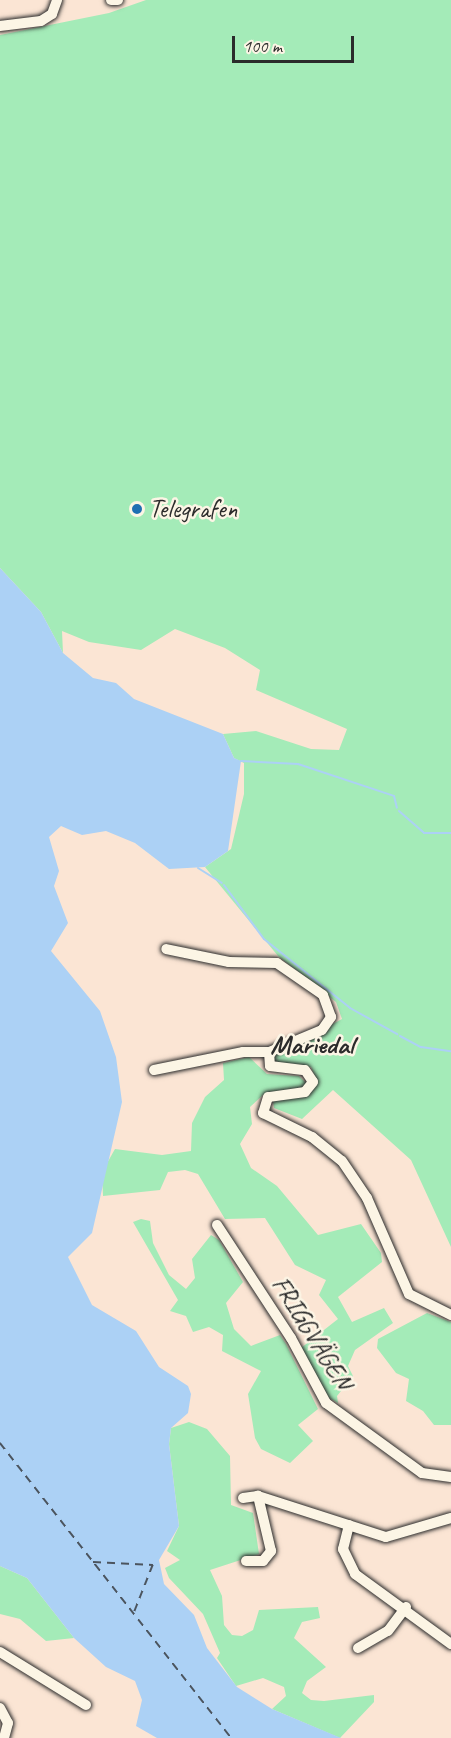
<!DOCTYPE html>
<meta charset="utf-8">
<style>
body{margin:0}
#map{position:relative;width:451px;height:1738px;overflow:hidden;background:#fbe5d4;font-family:Caveat,sans-serif}
div>[style]{position:absolute}
[style*='--x']{left:calc(var(--x)*1px);top:calc(var(--y)*1px);width:calc(var(--w)*1px);rotate:calc(var(--a)*1deg)}
.green>*{inset:0;background:#a4ebb8}
.water>*{inset:0;background:#acd1f5}
.stream>*{height:2px;margin:-1px;padding:0 1px;transform-origin:1px;border-radius:1px;background:#acd1f5}
.ferry>*{height:1.5px;margin-top:-0.75px;transform-origin:0;background:repeating-linear-gradient(90deg,#4b545e 0 8px,transparent 0 14px)}
.roads{filter:drop-shadow(0 0 2px #2b2b2b) drop-shadow(0 0 2px #2b2b2b)}
.minor>*{height:10px;margin:-5px;padding:0 5px;transform-origin:5px;border-radius:5px;background:#fcf5e5}
.dots>*{width:16px;height:16px;translate:-50% -50%;box-sizing:border-box;border:3px solid #fcf5e5;border-radius:50%}
span{translate:-50% -50%;white-space:nowrap;text-align:center;line-height:1.15;-webkit-text-stroke:5px #fcf5e5;paint-order:stroke}
.poi-label{font-size:26px;color:#2b2b2b}
.left{translate:0 -50%;text-align:left}
.street-label{font-size:26px;color:#2b2b2b}
.neighbourhood-label{font-size:27px;color:#2b2b2b;font-weight:700}
.scale{position:absolute;left:232px;top:36px;width:122px;height:27px;box-sizing:border-box;border:3px solid #2b2b2b;border-top:0;padding-left:8px;font-size:18px;line-height:21px;white-space:nowrap;color:#2b2b2b;-webkit-text-stroke:4px #fcf5e5;paint-order:stroke}
</style>
<div id="map">
<div class="green">
<i style="clip-path:polygon(146px 0,451px 0,451px 1247px,411px 1160px,333px 1090px,302px 1119px,274px 1108px,273px 1101px,309px 1095px,317px 1082px,311px 1067px,283px 1067px,273px 1060px,276px 1054px,342px 1019px,336px 1002px,278px 956px,205px 867px,231px 849px,244px 794px,244px 763px,234px 758px,223px 734px,256px 731px,311px 749px,339px 750px,347px 729px,256px 690px,260px 670px,225px 648px,175px 629px,141px 650px,89px 642px,62px 631px,63px 653px,41px 612px,0 568px,0 35px,109px 13px)"></i>
<i style="clip-path:polygon(249px 1057px,267px 1074px,299px 1076px,306px 1083px,303px 1089px,263px 1095px,250px 1107px,252px 1124px,240px 1144px,251px 1168px,277px 1186px,318px 1235px,361px 1224px,381px 1253px,382px 1262px,338px 1297px,352px 1322px,384px 1308px,393px 1323px,355px 1350px,348px 1366px,353px 1376px,337px 1396px,338px 1403px,329px 1398px,301px 1348px,338px 1319px,319px 1295px,326px 1280px,295px 1265px,265px 1218px,225px 1219px,198px 1174px,185px 1170px,168px 1172px,160px 1190px,103px 1196px,102px 1172px,115px 1149px,162px 1155px,191px 1151px,192px 1123px,205px 1097px,224px 1080px,223px 1063px)"></i>
<i style="clip-path:polygon(141px 1219px,150px 1221px,153px 1243px,169px 1275px,186px 1289px,195px 1278px,192px 1259px,211px 1235px,219px 1240px,243px 1282px,226px 1303px,234px 1329px,251px 1346px,280px 1335px,286px 1344px,318px 1409px,298px 1425px,313px 1441px,290px 1463px,261px 1449px,255px 1438px,248px 1394px,261px 1371px,222px 1351px,223px 1335px,209px 1327px,193px 1332px,186px 1316px,170px 1311px,178px 1300px,133px 1222px)"></i>
<i style="clip-path:polygon(427px 1313px,451px 1322px,451px 1425px,434px 1425px,423px 1411px,406px 1401px,409px 1379px,396px 1373px,377px 1348px,378px 1339px)"></i>
<i style="clip-path:polygon(189px 1422px,207px 1429px,230px 1456px,231px 1505px,253px 1513px,259px 1554px,210px 1570px,222px 1596px,224px 1625px,232px 1635px,242px 1636px,253px 1630px,259px 1610px,318px 1607px,320px 1618px,302px 1622px,294px 1638px,326px 1667px,307px 1681px,302px 1693px,311px 1700px,324px 1701px,374px 1695px,374px 1702px,340px 1738px,272px 1709px,286px 1696px,284px 1687px,263px 1678px,236px 1686px,217px 1658px,220px 1653px,203px 1614px,169px 1578px,165px 1568px,180px 1560px,167px 1551px,179px 1526px,169px 1444px,171px 1428px)"></i>
<i style="clip-path:polygon(0 1566px,27px 1578px,74px 1638px,46px 1641px,20px 1619px,0 1614px)"></i>
</div>
<div class="water">
<i style="clip-path:polygon(0 568px,41px 612px,63px 653px,93px 678px,116px 683px,134px 699px,223px 734px,234px 758px,241px 761px,228px 851px,205px 867px,169px 869px,135px 843px,106px 831px,82px 835px,61px 826px,49px 837px,59px 871px,54px 886px,68px 923px,51px 951px,100px 1011px,116px 1057px,122px 1102px,92px 1233px,68px 1257px,92px 1305px,136px 1331px,159px 1367px,188px 1386px,191px 1394px,188px 1413px,171px 1428px,169px 1444px,179px 1526px,159px 1560px,164px 1584px,194px 1615px,207px 1648px,237px 1687px,272px 1709px,341px 1738px,157px 1738px,136px 1726px,142px 1700px,135px 1681px,106px 1667px,74px 1638px,27px 1578px,0 1566px)"></i>
</div>
<div class="stream">
<i style="--x:241;--y:761;--w:57;--a:3"></i>
<i style="--x:298;--y:764;--w:101;--a:18.4"></i>
<i style="--x:394;--y:796;--w:12;--a:76"></i>
<i style="--x:399;--y:811;--w:33;--a:41"></i>
<i style="--x:424;--y:833;--w:27;--a:0"></i>
<i style="--x:198;--y:868;--w:28;--a:32"></i>
<i style="--x:224;--y:885;--w:67;--a:53.5"></i>
<i style="--x:264;--y:939;--w:110;--a:38.7"></i>
<i style="--x:350;--y:1008;--w:54;--a:29"></i>
<i style="--x:400;--y:1036;--w:24;--a:28"></i>
<i style="--x:421;--y:1047;--w:30;--a:8"></i>
</div>
<div class="ferry">
<i style="--x:0;--y:1443;--w:375;--a:51.9"></i>
<i style="--x:93;--y:1562;--w:60;--a:2.9"></i>
<i style="--x:153;--y:1565;--w:52;--a:111.6"></i>
</div>
<div class="roads">
<div class="minor">
<i style="--x:111;--y:0;--w:7;--a:0"></i>
<i style="--x:0;--y:26;--w:41;--a:-7"></i>
<i style="--x:41;--y:21;--w:13;--a:-32"></i>
<i style="--x:52;--y:14;--w:15;--a:-70"></i>
<i style="--x:269;--y:1052;--w:14;--a:86"></i>
<i style="--x:270;--y:1066;--w:35;--a:7"></i>
<i style="--x:305;--y:1070;--w:14;--a:56"></i>
<i style="--x:313;--y:1082;--w:13;--a:129"></i>
<i style="--x:305;--y:1092;--w:37;--a:172"></i>
<i style="--x:268;--y:1097;--w:17;--a:107"></i>
<i style="--x:263;--y:1113;--w:55;--a:26.1"></i>
<i style="--x:312;--y:1137;--w:38;--a:39"></i>
<i style="--x:342;--y:1161;--w:45;--a:56"></i>
<i style="--x:367;--y:1198;--w:105;--a:66.4"></i>
<i style="--x:409;--y:1294;--w:47;--a:26.6"></i>
<i style="--x:154;--y:1070;--w:91;--a:-11.4"></i>
<i style="--x:243;--y:1052;--w:26;--a:0"></i>
<i style="--x:269;--y:1052;--w:57;--a:-22.5"></i>
<i style="--x:322;--y:1030;--w:16;--a:-55"></i>
<i style="--x:331;--y:1017;--w:23;--a:-110"></i>
<i style="--x:323;--y:995;--w:56;--a:-145.2"></i>
<i style="--x:277;--y:963;--w:48;--a:-178.8"></i>
<i style="--x:229;--y:962;--w:64;--a:-168.3"></i>
<i style="--x:217;--y:1225;--w:135;--a:56.8"></i>
<i style="--x:291;--y:1338;--w:74;--a:61.7"></i>
<i style="--x:326;--y:1403;--w:119;--a:36.1"></i>
<i style="--x:422;--y:1473;--w:29;--a:8"></i>
<i style="--x:243;--y:1498;--w:15;--a:-8"></i>
<i style="--x:349;--y:1525;--w:25;--a:104"></i>
<i style="--x:343;--y:1549;--w:28;--a:64"></i>
<i style="--x:355;--y:1574;--w:119;--a:36.1"></i>
<i style="--x:246;--y:1561;--w:17;--a:0"></i>
<i style="--x:263;--y:1561;--w:13;--a:-51"></i>
<i style="--x:271;--y:1551;--w:57;--a:-103.3"></i>
<i style="--x:258;--y:1496;--w:134;--a:17.8"></i>
<i style="--x:386;--y:1537;--w:68;--a:-16.3"></i>
<i style="--x:358;--y:1648;--w:34;--a:-30"></i>
<i style="--x:388;--y:1631;--w:30;--a:-53"></i>
<i style="--x:0;--y:1652;--w:101;--a:31.6"></i>
<i style="--x:0;--y:1708;--w:17;--a:62"></i>
<i style="--x:8;--y:1723;--w:16;--a:105"></i>
</div>
</div>
<div class="dots">
<i style="left:137px;top:509px;background:#1f6fb2"></i>
</div>
<div class="poi-label">
<span class="left" style="left:149px;top:509px">Telegrafen</span>
</div>
<div class="street-label">
<span style="left:312px;top:1333px;rotate:58deg">FRIGGVÄGEN</span>
</div>
<div class="neighbourhood-label">
<span style="left:312px;top:1045px">Mariedal</span>
</div>
<div class="scale">100 m</div>
</div>
